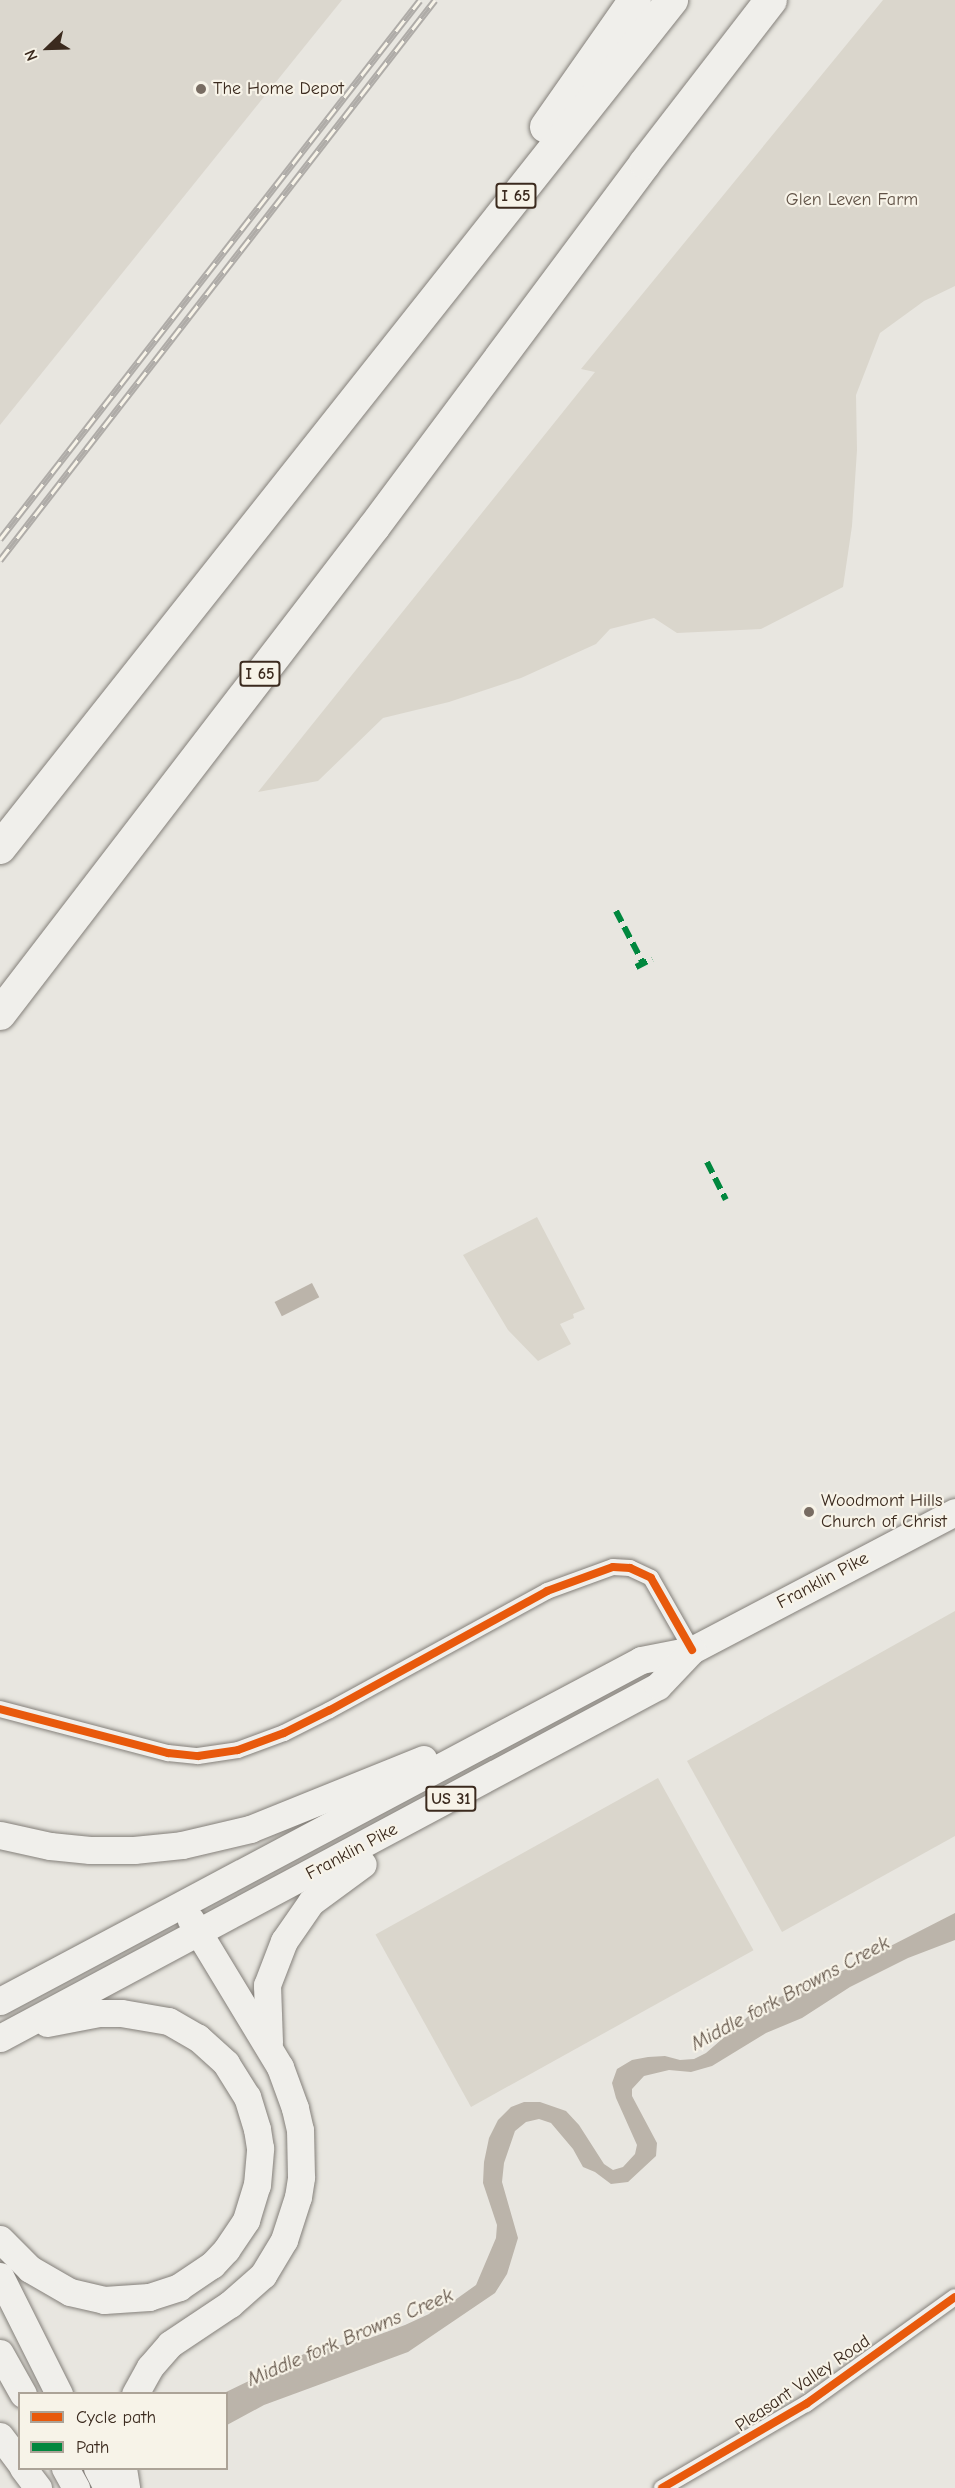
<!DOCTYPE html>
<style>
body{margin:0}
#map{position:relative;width:955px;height:2488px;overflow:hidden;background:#e8e6e0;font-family:"Comic Neue",sans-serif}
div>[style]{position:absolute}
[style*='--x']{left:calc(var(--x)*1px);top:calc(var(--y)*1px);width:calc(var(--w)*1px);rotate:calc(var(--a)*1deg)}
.built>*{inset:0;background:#dbd7ce}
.green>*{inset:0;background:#dad6cc;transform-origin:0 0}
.water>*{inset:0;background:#bbb4aa;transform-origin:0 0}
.roads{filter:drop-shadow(0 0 2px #84807a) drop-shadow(0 0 2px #84807a)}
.street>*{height:16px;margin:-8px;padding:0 8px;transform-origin:8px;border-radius:8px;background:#f0efeb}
.primary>*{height:27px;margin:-13.5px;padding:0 13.5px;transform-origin:13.5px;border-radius:13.5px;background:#f0efeb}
.highway>*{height:32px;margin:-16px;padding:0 16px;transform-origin:16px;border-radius:16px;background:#f0efeb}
.rail>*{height:7px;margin-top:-3.5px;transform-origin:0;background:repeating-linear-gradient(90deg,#f7f3e8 0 14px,#afaca8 0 28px);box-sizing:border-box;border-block:2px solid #afaca8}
.quiet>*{height:6px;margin-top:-3px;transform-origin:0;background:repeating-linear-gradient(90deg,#00873e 0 12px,transparent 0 18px)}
.cycleway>*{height:8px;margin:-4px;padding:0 4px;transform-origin:4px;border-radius:4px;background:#e8590c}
.dots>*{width:16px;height:16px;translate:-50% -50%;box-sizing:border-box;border:3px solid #f7f3e8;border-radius:50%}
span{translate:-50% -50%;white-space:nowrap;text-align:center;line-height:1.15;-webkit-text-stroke:4.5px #f7f3e8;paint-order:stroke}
.shield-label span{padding:2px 4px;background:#f7f3e8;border:2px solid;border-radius:4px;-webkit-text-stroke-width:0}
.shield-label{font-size:16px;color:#3b2a1e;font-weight:700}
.poi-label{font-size:18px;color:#3b2a1e}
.left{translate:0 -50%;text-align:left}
.park-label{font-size:18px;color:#605246}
.street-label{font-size:18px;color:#3b2a1e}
.water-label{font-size:20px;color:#615347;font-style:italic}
.legend{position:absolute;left:18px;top:2392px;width:210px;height:78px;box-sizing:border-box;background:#f7f3e8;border:2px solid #aca397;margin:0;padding:8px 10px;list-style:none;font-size:18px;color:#3b2a1e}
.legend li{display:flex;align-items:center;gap:12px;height:30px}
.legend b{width:30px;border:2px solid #aca397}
.north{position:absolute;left:18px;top:18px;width:60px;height:60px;-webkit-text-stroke:4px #f7f3e8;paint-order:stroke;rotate:247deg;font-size:16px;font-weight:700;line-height:24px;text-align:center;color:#3b2a1e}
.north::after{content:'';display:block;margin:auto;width:21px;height:27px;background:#3b2a1e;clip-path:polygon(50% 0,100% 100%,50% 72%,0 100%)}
</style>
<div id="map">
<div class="built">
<i style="clip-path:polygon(0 0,342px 0,0 425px)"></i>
</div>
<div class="green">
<i style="clip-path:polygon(883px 0,955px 0,955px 286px,924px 301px,880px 333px,856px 395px,857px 450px,852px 526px,843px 587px,761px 629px,677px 633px,654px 618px,610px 629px,596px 644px,521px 678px,449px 702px,383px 718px,318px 781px,258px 792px,595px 372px,581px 369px)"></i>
<i style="clip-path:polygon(537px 1217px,585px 1309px,573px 1314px,574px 1318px,560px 1324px,571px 1344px,538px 1361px,508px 1330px,463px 1255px)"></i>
<i style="clip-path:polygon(955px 1611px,955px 1836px,782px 1932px,687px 1761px)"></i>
<i style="left:658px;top:1778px;width:197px;height:323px;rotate:61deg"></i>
</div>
<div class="water">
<i style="left:312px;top:1283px;width:16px;height:42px;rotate:63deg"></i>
<i style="clip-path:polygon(955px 1913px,955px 1940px,908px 1958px,850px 1987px,802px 2018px,766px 2033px,712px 2066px,691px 2072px,669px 2070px,644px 2076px,632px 2089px,632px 2096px,657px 2143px,656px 2156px,628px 2182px,611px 2184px,595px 2172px,583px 2167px,573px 2149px,551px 2123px,539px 2119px,526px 2122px,515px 2131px,504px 2163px,502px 2182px,518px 2238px,507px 2274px,495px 2293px,408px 2352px,264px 2405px,227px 2425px,226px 2394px,224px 2393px,304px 2354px,370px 2338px,405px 2325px,429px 2314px,440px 2304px,455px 2300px,476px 2285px,496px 2238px,497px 2225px,483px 2183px,484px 2162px,489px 2138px,498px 2120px,511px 2107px,524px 2102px,540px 2102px,566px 2111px,579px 2125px,604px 2164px,613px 2170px,623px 2167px,635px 2154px,637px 2145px,616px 2098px,612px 2083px,617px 2069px,632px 2060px,648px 2057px,665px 2056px,680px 2060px,694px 2059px,706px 2053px,752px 2013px,775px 1999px,826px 1979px)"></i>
</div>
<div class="roads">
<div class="street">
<i style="--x:0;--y:1709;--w:174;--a:14.7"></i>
<i style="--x:168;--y:1753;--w:30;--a:6"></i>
<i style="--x:198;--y:1756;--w:40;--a:-8.5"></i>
<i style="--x:238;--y:1750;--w:49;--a:-20.3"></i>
<i style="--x:284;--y:1733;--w:51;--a:-26.6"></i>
<i style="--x:330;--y:1710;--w:247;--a:-28.7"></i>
<i style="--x:547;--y:1591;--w:70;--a:-20"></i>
<i style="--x:613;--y:1567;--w:17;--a:3"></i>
<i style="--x:630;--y:1568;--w:23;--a:25"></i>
<i style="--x:651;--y:1578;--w:83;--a:60.3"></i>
<i style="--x:662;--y:2488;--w:167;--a:-30.3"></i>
<i style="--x:806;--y:2404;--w:183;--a:-35.7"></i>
</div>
<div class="primary">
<i style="--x:0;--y:1835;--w:51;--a:12.4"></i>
<i style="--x:50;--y:1846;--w:40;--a:5.7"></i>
<i style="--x:90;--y:1850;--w:44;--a:0"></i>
<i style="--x:134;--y:1850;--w:48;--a:-5.9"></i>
<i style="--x:182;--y:1845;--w:70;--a:-13.2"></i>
<i style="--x:250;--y:1829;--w:187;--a:-22"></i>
<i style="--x:0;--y:2001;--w:726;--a:-28.01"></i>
<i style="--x:641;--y:1660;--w:52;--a:-11.1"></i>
<i style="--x:692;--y:1650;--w:297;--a:-27.7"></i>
<i style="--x:0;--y:2038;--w:746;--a:-28.14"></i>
<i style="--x:658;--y:1686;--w:50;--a:-46.6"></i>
<i style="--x:269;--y:2042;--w:57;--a:-92"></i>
<i style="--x:267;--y:1985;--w:47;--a:-68.9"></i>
<i style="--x:284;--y:1941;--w:47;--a:-55.3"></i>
<i style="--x:311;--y:1902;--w:64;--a:-36.2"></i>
<i style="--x:0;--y:2239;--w:42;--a:45"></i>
<i style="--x:30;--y:2269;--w:46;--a:29.9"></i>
<i style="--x:70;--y:2292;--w:35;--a:13"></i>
<i style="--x:104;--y:2300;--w:45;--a:-3.8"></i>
<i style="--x:149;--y:2297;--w:32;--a:-18"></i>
<i style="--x:179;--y:2287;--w:40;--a:-34"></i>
<i style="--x:212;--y:2265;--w:21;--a:-47"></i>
<i style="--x:226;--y:2250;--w:36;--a:-56"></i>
<i style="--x:246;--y:2220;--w:37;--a:-73"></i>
<i style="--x:257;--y:2185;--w:37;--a:-85"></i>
<i style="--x:260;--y:2148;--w:19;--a:-99"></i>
<i style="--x:257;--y:2129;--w:34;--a:-107"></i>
<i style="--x:247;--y:2097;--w:40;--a:-122"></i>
<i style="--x:226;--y:2063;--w:38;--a:-138"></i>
<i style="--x:198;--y:2038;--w:34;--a:-150"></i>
<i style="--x:168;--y:2021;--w:48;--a:-170.3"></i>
<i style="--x:121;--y:2013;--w:22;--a:180"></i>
<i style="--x:99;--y:2013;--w:53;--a:169.1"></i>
<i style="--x:0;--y:2276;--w:132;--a:63.4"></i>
<i style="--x:0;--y:2353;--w:47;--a:60.7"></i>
<i style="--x:135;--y:2394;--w:31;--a:-61"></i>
<i style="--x:150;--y:2367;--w:30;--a:-49"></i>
<i style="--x:170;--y:2344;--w:72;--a:-33.7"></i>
<i style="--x:230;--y:2304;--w:44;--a:-41.3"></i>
<i style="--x:263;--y:2275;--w:41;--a:-59"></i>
<i style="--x:284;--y:2240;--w:45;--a:-72"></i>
<i style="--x:298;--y:2197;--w:20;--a:-81"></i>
<i style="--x:301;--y:2177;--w:47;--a:-91.2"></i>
<i style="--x:300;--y:2130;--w:23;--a:-103"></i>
<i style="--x:295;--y:2108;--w:44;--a:-110.1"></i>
<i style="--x:280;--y:2067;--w:172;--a:-121.2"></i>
<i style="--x:0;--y:2436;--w:34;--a:53"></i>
<i style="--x:23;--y:2468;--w:25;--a:53"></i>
<i style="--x:65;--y:2468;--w:23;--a:61"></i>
<i style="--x:97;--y:2468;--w:22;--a:63"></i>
<i style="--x:123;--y:2468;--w:20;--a:81"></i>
</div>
<div class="highway">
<i style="--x:546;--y:127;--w:155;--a:-55"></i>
<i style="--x:0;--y:848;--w:1082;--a:-51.6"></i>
<i style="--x:0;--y:1014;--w:614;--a:-52.48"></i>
<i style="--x:374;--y:527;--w:454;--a:-53.3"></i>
<i style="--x:645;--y:163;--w:206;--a:-52.3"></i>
</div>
</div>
<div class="rail">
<i style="--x:0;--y:539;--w:683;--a:-52.07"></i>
<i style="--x:0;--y:560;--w:709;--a:-52.16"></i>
</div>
<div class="quiet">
<i style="--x:616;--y:911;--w:59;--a:62.6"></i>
<i style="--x:636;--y:967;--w:18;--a:-27"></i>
<i style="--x:707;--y:1162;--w:42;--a:63.4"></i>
</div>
<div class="cycleway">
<i style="--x:0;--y:1709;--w:174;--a:14.7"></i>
<i style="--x:168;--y:1753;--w:30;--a:6"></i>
<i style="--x:198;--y:1756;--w:40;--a:-8.5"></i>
<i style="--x:238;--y:1750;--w:49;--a:-20.3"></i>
<i style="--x:284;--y:1733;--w:51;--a:-26.6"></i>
<i style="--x:330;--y:1710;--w:247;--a:-28.7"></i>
<i style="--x:547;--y:1591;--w:70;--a:-20"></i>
<i style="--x:613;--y:1567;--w:17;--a:3"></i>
<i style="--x:630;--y:1568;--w:23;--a:25"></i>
<i style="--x:651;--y:1578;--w:83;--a:60.3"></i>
<i style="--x:662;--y:2488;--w:167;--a:-30.3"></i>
<i style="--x:806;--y:2404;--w:183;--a:-35.7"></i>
</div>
<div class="dots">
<i style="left:201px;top:89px;background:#786c62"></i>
<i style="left:809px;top:1512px;background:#786c62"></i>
</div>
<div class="shield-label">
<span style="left:516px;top:196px">I 65</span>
<span style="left:260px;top:674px">I 65</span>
<span style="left:451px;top:1799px">US 31</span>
</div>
<div class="poi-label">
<span class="left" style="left:213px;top:89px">The Home Depot</span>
<span class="left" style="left:821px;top:1512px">Woodmont Hills<br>Church of Christ</span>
</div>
<div class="park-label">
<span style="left:852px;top:200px">Glen Leven Farm</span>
</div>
<div class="street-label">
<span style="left:823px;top:1581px;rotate:-28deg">Franklin Pike</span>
<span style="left:352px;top:1852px;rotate:-28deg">Franklin Pike</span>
<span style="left:803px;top:2384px;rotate:-34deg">Pleasant Valley Road</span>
</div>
<div class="water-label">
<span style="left:790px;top:1993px;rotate:-28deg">Middle fork Browns Creek</span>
<span style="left:350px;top:2337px;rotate:-23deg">Middle fork Browns Creek</span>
</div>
<ul class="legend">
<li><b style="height:8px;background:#e8590c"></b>Cycle path</li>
<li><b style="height:8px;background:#00873e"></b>Path</li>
</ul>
<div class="north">N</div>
</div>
